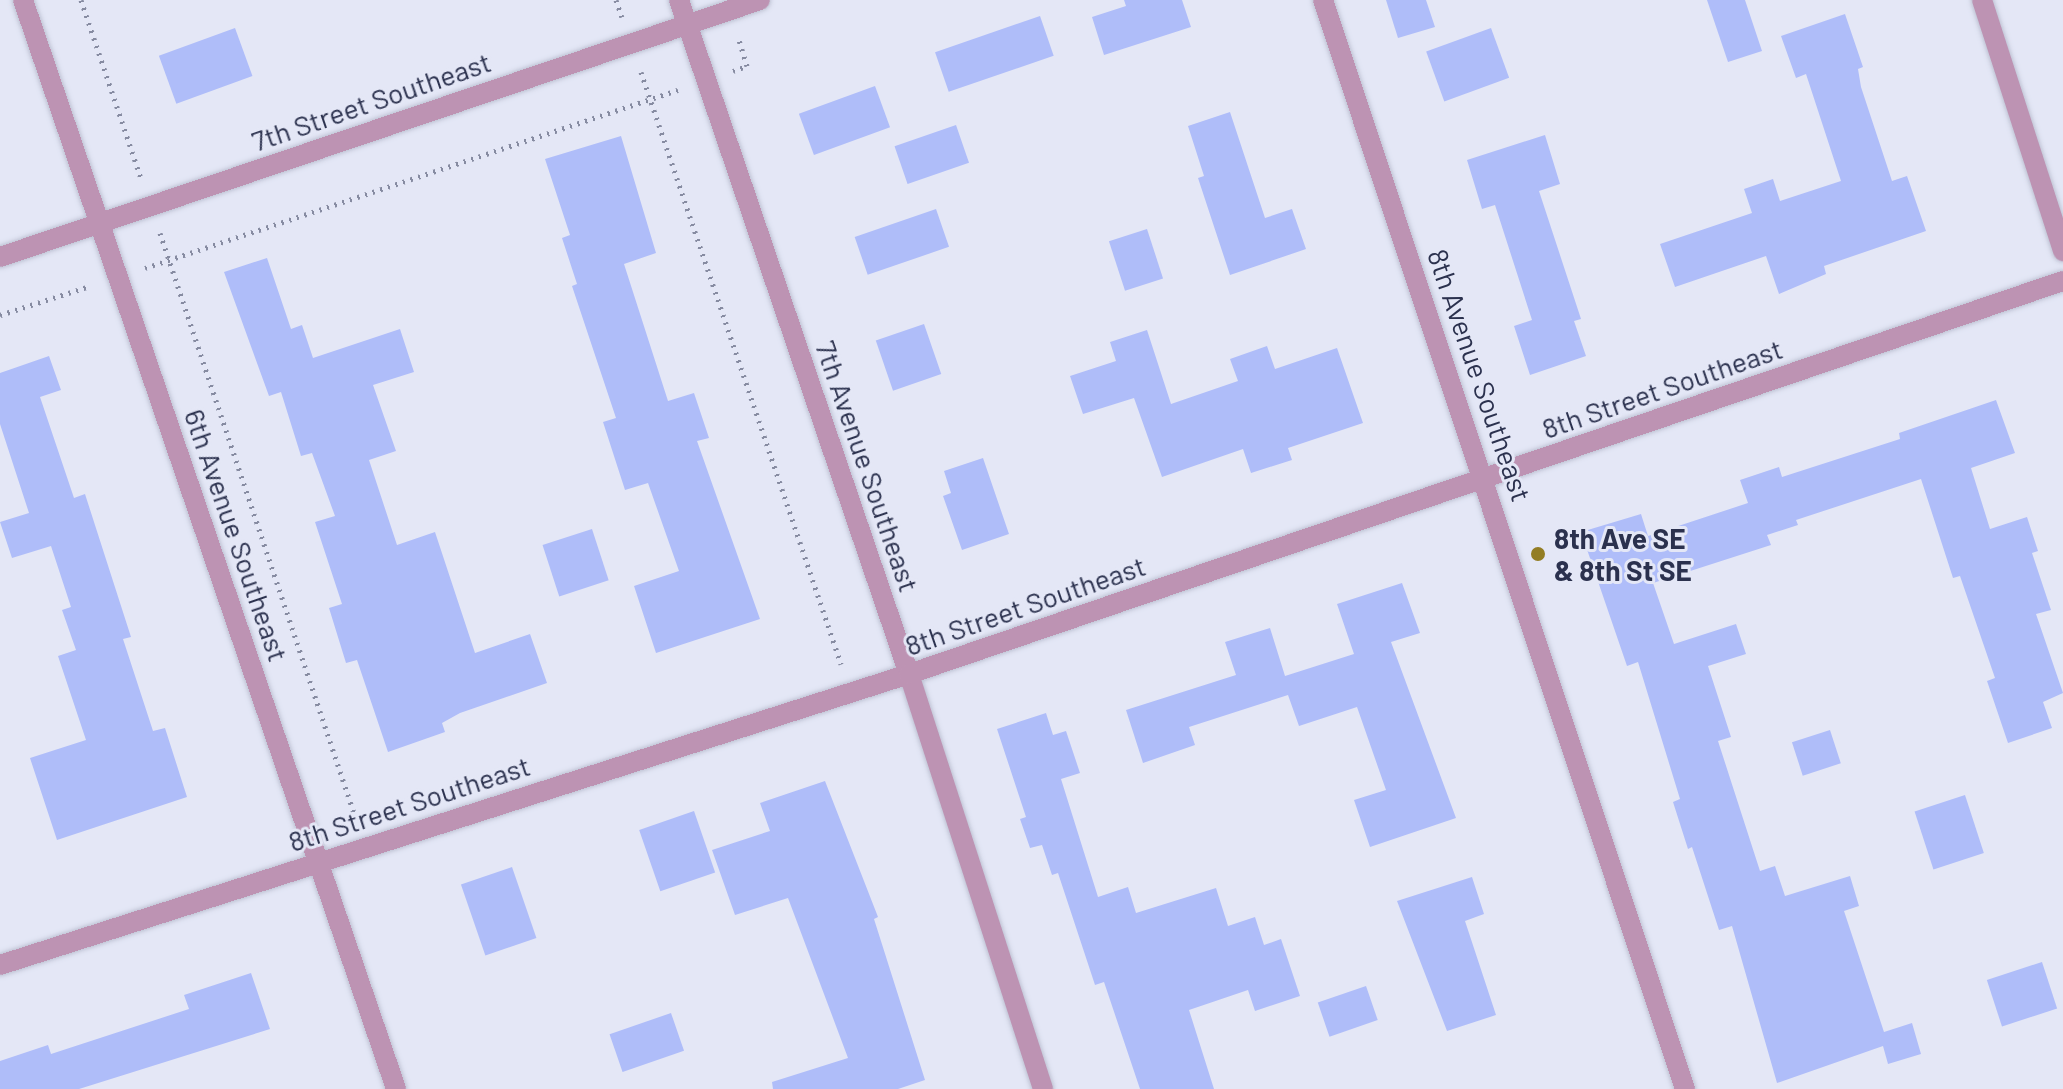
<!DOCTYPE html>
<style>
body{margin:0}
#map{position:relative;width:2063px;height:1089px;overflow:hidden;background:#e4e7f6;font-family:Barlow,sans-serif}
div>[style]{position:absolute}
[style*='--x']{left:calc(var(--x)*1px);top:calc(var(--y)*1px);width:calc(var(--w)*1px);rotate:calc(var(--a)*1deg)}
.building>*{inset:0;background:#afbdf9;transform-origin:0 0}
.path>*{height:5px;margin-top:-2.5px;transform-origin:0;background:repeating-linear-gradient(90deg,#868ba1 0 2px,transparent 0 8px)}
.roads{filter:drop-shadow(0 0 2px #bfc3d4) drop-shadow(0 0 2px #bfc3d4)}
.minor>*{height:20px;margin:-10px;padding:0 10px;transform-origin:10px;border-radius:10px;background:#bd93b3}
.tertiary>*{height:20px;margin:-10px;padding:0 10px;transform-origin:10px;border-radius:10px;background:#bd93b3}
.dots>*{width:22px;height:22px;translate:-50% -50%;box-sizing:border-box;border:4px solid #e4e7f6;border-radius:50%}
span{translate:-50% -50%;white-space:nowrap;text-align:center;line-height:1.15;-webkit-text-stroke:6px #e4e7f6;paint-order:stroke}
.street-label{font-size:28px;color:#2b314e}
.poi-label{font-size:28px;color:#2b314e;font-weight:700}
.left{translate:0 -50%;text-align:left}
</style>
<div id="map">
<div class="building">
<i style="clip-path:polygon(1124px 0,1182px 0,1191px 27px,1104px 55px,1092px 17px,1126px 6px)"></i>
<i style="clip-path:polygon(1386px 0,1426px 0,1435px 27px,1398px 38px)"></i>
<i style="clip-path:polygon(1707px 0,1745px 0,1762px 51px,1728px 62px)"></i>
<i style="clip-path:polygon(1845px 14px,1863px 67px,1858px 69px,1861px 87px,1892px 181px,1907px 176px,1926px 231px,1824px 266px,1826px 274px,1779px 294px,1766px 256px,1675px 287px,1660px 244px,1752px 213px,1744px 189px,1773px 179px,1780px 201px,1841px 181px,1806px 74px,1796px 78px,1781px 36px)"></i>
<i style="left:1040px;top:16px;width:42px;height:111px;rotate:71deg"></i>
<i style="left:235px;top:28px;width:51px;height:81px;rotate:70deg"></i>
<i style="left:1491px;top:28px;width:53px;height:69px;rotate:70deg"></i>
<i style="left:875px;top:86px;width:44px;height:81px;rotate:70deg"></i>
<i style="clip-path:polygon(1230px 112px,1265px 218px,1292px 209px,1306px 249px,1230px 275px,1198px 178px,1204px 176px,1188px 126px)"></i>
<i style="left:956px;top:125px;width:40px;height:65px;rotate:71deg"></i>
<i style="clip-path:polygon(1545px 135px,1560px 184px,1539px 191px,1581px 319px,1574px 321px,1586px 356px,1530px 375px,1514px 326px,1532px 320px,1495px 205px,1482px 209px,1467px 160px)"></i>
<i style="clip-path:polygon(621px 136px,656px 253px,624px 264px,668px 401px,694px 393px,709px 438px,697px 441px,760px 619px,656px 653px,634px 586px,679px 571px,648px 483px,625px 490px,603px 422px,616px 418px,572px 286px,577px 284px,562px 238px,570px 235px,545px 159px)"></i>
<i style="left:936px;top:209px;width:40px;height:86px;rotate:71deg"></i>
<i style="left:1147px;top:229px;width:52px;height:40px;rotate:72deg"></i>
<i style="clip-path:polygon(267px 258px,291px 329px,302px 325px,313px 358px,400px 329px,414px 372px,373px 385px,396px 451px,369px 460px,397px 545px,435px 532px,475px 653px,530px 634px,547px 683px,460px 713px,442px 723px,445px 732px,388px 752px,357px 660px,346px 663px,329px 608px,342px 604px,315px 522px,335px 516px,312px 453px,301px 456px,281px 392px,269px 396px,224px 272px)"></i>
<i style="left:924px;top:324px;width:53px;height:51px;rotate:71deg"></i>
<i style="clip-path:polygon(1147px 330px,1171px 404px,1238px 381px,1230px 359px,1267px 346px,1275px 369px,1337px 348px,1363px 423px,1288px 448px,1292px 460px,1251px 473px,1243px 449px,1162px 477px,1134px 398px,1083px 414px,1070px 376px,1116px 361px,1110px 342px)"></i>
<i style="clip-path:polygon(49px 356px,61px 390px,40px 397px,74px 498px,85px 494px,131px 637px,123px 639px,153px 731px,165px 728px,187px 797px,57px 840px,30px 758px,86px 740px,58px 656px,76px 650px,62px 610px,71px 607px,51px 546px,12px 558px,0 522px,29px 513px,0 424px,0 373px)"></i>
<i style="clip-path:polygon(1996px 400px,2015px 453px,1971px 468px,1990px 529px,2027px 517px,2038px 551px,2032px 553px,2051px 610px,2036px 614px,2063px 693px,2043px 702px,2052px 728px,2008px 743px,1987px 681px,1995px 678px,1960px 576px,1953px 578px,1921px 479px,1796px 520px,1798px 525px,1767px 535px,1771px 545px,1653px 583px,1674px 644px,1736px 624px,1746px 654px,1708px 666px,1731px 737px,1718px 741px,1760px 871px,1775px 866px,1785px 896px,1850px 876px,1859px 906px,1844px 911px,1884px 1032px,1912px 1023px,1921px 1054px,1888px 1064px,1883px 1046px,1777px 1083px,1732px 926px,1719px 930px,1692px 847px,1688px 849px,1673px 802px,1680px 799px,1638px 662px,1627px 666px,1581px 532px,1641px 514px,1648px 536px,1748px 503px,1740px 480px,1779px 467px,1782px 477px,1900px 439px,1899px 433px)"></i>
<i style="clip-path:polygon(983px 458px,1009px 534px,962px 550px,943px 496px,951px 493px,944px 471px)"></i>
<i style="left:592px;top:529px;width:54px;height:52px;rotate:72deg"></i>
<i style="clip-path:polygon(1402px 583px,1420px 633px,1391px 642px,1456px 818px,1370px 847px,1354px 800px,1386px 790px,1357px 707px,1299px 726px,1288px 695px,1189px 727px,1195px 745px,1143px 763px,1126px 710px,1236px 675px,1225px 642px,1270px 628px,1285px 676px,1354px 654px,1337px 604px)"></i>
<i style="clip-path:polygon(1046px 713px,1053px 735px,1066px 731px,1080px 773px,1061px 779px,1098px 897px,1128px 887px,1136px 913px,1216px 888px,1228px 926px,1255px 917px,1264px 945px,1281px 939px,1300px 996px,1255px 1011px,1248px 990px,1189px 1010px,1214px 1089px,1140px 1089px,1104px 982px,1095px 985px,1058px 873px,1052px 875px,1042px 845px,1030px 848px,1020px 819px,1026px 817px,997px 729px)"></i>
<i style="left:1830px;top:730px;width:35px;height:40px;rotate:72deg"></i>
<i style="clip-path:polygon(825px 781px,878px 917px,874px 919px,925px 1080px,898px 1089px,773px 1089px,772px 1082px,848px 1058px,788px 898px,735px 915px,712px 850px,770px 831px,760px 803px)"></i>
<i style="left:1965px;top:795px;width:61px;height:53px;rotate:72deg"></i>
<i style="left:694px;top:811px;width:65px;height:58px;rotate:71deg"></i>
<i style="left:512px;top:867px;width:75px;height:54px;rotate:71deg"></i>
<i style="clip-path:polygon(1472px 877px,1484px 914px,1465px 921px,1496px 1015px,1447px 1031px,1397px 901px)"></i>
<i style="left:2042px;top:962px;width:49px;height:58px;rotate:72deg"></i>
<i style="clip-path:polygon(251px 973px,270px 1029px,79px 1089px,0 1089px,0 1061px,48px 1045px,51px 1054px,189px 1009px,184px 995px)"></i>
<i style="left:1366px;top:986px;width:36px;height:51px;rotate:71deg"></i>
<i style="left:671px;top:1013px;width:40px;height:65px;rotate:71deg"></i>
</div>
<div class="path">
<i style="--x:81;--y:0;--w:188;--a:71.4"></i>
<i style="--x:616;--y:0;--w:18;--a:71"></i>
<i style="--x:733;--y:71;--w:15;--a:-20"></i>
<i style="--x:747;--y:66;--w:27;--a:-107"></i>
<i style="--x:641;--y:72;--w:625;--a:71.33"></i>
<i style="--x:160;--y:233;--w:618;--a:71.51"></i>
<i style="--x:145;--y:268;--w:562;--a:-18.47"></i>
<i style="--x:0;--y:315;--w:95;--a:-17.9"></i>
</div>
<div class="roads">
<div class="minor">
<i style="--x:23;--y:0;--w:1151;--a:71.09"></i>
<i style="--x:679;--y:0;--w:712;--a:71.16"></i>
<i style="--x:909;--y:674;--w:436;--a:72.1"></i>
<i style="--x:1982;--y:0;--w:264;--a:72.1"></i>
<i style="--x:0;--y:257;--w:802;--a:-18.68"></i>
<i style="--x:0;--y:965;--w:954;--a:-17.75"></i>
<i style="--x:909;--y:674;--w:1219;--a:-18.81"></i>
</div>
<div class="tertiary">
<i style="--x:1323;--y:0;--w:1148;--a:71.61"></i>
</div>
</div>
<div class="dots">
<i style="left:1538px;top:554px;background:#937d24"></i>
</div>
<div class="street-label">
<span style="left:371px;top:101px;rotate:-19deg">7th Street Southeast</span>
<span style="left:1480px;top:375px;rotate:71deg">8th Avenue Southeast</span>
<span style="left:1662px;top:388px;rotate:-19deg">8th Street Southeast</span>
<span style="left:868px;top:466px;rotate:71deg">7th Avenue Southeast</span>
<span style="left:237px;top:535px;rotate:71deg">6th Avenue Southeast</span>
<span style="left:1025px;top:605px;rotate:-19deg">8th Street Southeast</span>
<span style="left:409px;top:803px;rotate:-18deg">8th Street Southeast</span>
</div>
<div class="poi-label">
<span class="left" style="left:1554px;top:554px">8th Ave SE<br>&amp; 8th St SE</span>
</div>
</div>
